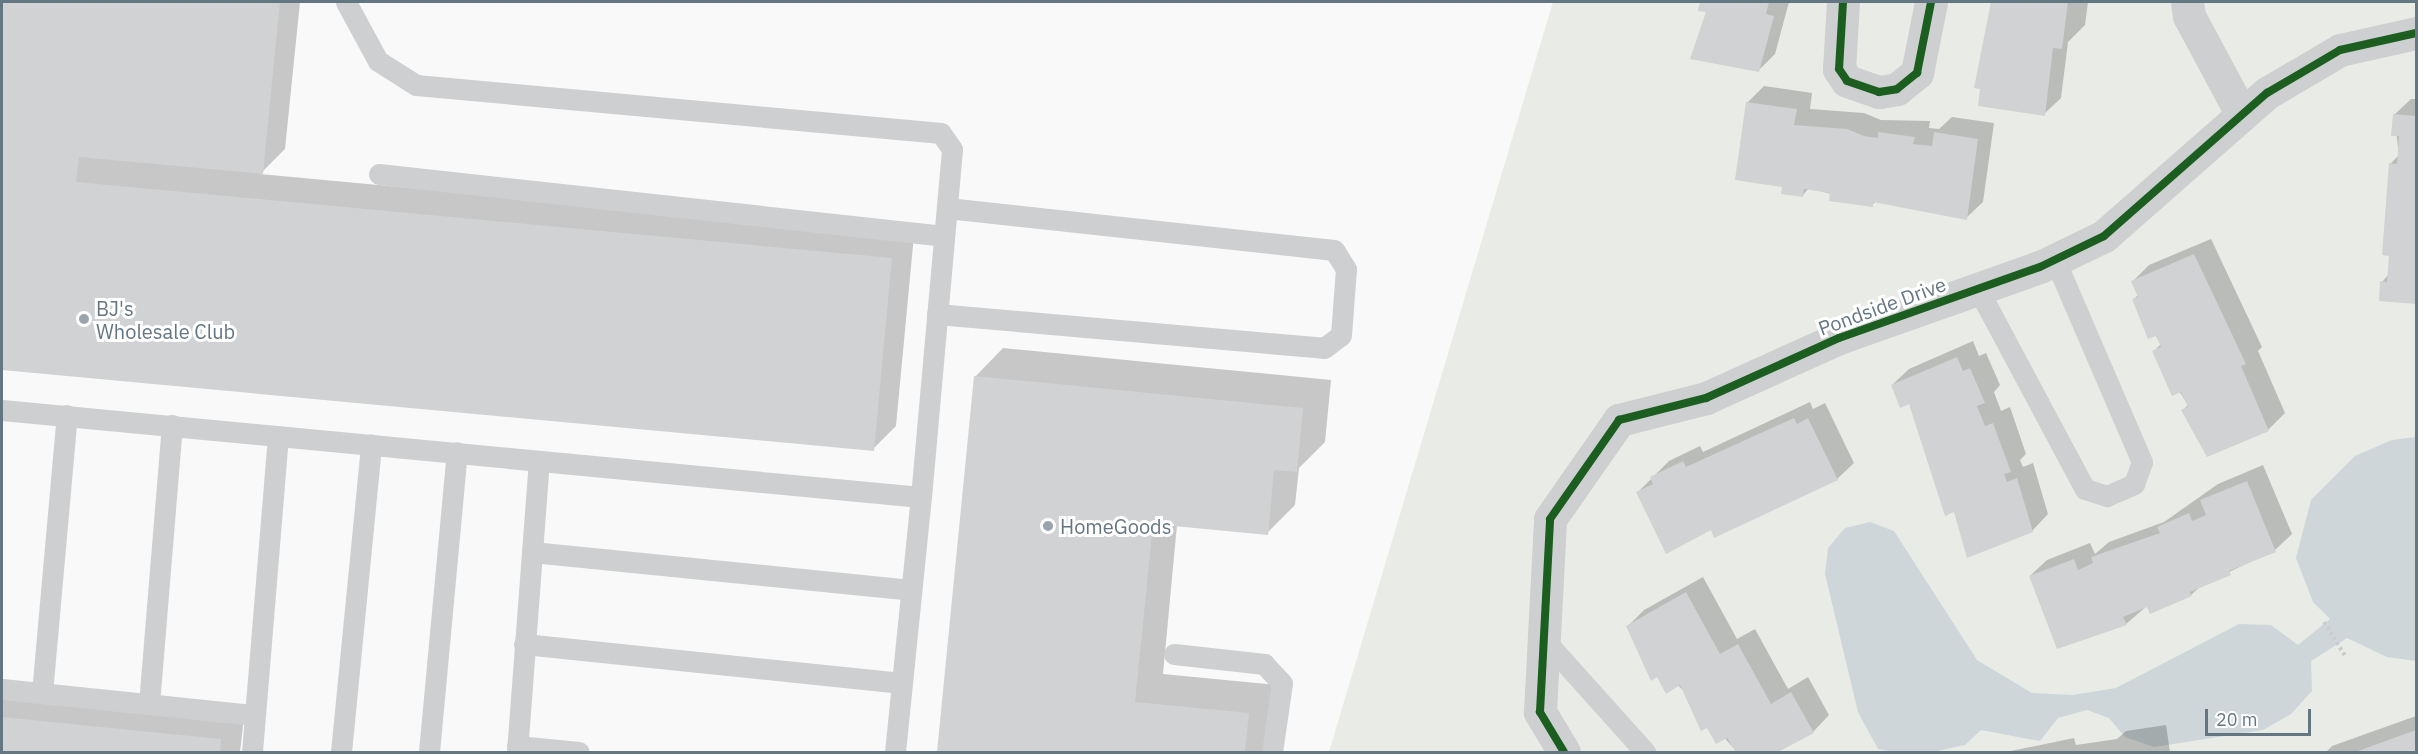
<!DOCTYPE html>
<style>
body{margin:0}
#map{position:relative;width:2418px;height:754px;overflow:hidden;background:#f9f9f9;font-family:"IBM Plex Sans",sans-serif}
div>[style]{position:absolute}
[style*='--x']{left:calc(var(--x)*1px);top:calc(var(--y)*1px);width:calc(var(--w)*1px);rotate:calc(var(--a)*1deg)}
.green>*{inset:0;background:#e8ebe6}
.water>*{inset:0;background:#ced6d9}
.shadow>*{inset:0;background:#0003}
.building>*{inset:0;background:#d0d2d3}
.path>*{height:4px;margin-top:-2px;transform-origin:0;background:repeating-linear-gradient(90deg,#cbcccd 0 3px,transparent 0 6px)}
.service>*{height:21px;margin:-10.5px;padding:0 10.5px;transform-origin:10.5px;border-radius:10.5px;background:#cecfd0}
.minor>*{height:33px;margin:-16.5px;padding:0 16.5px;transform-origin:16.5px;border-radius:16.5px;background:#cecfd0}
.cycleway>*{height:8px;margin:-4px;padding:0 4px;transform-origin:4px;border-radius:4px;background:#1b5e20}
.dots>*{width:16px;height:16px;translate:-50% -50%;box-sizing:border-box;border:3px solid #fff;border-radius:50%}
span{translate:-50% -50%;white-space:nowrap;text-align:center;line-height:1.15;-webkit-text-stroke:6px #fff;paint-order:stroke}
.street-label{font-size:20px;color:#657683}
.poi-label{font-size:20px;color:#657683}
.left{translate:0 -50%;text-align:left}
.frame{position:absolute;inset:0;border:3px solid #657683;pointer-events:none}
.scale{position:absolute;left:2205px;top:709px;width:106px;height:27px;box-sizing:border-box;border:3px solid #657683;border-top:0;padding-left:8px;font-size:18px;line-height:21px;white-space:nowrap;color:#657683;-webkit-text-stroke:4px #fff;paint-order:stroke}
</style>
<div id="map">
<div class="green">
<i style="clip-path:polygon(1553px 2px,2416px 2px,2416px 752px,1329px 752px)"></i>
</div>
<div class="water">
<i style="clip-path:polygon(2416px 437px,2416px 661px,2387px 657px,2347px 638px,2311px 661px,2312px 691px,2291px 714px,2263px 730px,2154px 747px,2125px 737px,2109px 718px,2087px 710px,2058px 718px,2040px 741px,1981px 730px,1965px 745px,1932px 752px,1894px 752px,1878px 749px,1858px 712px,1825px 574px,1828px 548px,1845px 528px,1870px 522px,1894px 531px,1977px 660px,2032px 693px,2073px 695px,2116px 688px,2239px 624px,2271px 625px,2298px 645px,2330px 619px,2313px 602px,2296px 558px,2311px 500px,2355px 456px,2392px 440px)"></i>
</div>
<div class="shadow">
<i style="clip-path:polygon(2px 2px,300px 2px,285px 149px,260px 174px,914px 235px,896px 426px,873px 449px,2px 368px)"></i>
<i style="clip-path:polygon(1701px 2px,1789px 2px,1775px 54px,1758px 71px,1708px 11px,1700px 9px)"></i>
<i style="clip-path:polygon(1994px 2px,2088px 2px,2085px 25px,2068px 42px,2061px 98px,2044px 114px,1987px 40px)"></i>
<i style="clip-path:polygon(1764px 86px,1812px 93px,1810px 109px,1864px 113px,1881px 120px,1930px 121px,1929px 128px,1939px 129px,1952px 117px,1994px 123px,1983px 202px,1966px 218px,1876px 201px,1872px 205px,1809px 188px,1803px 195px,1784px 186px,1747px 103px)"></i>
<i style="clip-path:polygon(2411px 99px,2416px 99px,2416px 303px,2380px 300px,2382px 282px,2389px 274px,2390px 164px,2399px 155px,2394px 115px)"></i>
<i style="clip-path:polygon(2211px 239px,2262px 347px,2258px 351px,2285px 413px,2268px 430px,2182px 411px,2188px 405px,2154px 351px,2161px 344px,2133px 300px,2139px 294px,2133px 281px,2149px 265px)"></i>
<i style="clip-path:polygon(1973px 341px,1979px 356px,1986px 353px,2000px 385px,1994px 392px,2001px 411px,2010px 407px,2026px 454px,2020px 460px,2023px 467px,2033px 463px,2048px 514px,2032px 531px,1968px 556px,1955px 510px,1945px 514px,1909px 402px,1892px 385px,1909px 369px)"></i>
<i style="clip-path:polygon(1003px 348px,1331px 380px,1325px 442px,1299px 468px,1295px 505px,1267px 533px,1177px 525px,1163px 674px,1276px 685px,1270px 752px,938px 752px,975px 377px)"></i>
<i style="clip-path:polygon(1810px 402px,1813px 409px,1825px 403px,1854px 463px,1837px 479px,1712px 528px,1638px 492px,1669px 461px,1700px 446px,1703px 452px)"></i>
<i style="clip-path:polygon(2263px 465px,2292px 534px,2275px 550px,2202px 585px,2191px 595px,2148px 605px,2126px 624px,2030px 576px,2047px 560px,2090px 543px,2095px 554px,2109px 542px,2164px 522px,2218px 484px)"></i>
<i style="clip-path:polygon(1703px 577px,1737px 639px,1755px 629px,1788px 689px,1808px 677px,1829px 715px,1813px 732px,1775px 752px,1737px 752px,1627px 627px,1644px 610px)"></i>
<i style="clip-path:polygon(2px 692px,244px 717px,240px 752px,2px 752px)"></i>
<i style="clip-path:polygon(2416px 716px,2416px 752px,2326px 752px,2332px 746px)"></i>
<i style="clip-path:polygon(2166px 725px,2170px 752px,2006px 752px,2074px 738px,2076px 745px,2117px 739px,2126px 731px)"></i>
</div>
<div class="building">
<i style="clip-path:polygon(2px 2px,280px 2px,263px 174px,79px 157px,76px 182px,892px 258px,874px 451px,2px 370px)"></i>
<i style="clip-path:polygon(1700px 2px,1769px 2px,1766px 14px,1774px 16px,1759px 72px,1690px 59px,1706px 12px,1698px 11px)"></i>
<i style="clip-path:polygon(1991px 2px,2068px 2px,2062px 49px,2053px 48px,2045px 116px,1978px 106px,1980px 89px,1974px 88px)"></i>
<i style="clip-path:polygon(1746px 102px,1797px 109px,1794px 125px,1847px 129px,1864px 136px,1878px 138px,1878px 132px,1915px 137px,1913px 144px,1932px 146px,1934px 132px,1978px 139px,1967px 220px,1873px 202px,1873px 207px,1829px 201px,1830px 193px,1804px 189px,1803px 197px,1781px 194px,1782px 187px,1735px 180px)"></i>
<i style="clip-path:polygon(2393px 114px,2416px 116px,2416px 304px,2379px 301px,2380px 281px,2387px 282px,2389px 256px,2382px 255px,2389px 163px,2397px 164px,2399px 136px,2391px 136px)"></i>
<i style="clip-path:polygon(2194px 254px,2246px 364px,2241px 366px,2269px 431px,2207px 457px,2181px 410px,2188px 407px,2181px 392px,2172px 396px,2152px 351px,2161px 347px,2156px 336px,2148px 339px,2132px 299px,2138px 297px,2131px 281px)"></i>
<i style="clip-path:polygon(1957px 357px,1963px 371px,1970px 368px,1985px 403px,1977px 406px,1985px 426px,1993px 423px,2011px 472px,2004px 474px,2007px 482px,2017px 478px,2033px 532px,1967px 558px,1954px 512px,1945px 516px,1909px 404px,1900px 408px,1891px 385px)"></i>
<i style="clip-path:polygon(974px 376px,1303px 408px,1297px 472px,1274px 470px,1268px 535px,1153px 524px,1135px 702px,1249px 713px,1245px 752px,937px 752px)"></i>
<i style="clip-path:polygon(1794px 418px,1797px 424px,1808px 418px,1838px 480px,1714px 538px,1711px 530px,1666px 554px,1636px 492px,1653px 484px,1650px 477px,1683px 461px,1686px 467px)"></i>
<i style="clip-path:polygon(2247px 481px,2276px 552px,2229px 571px,2231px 575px,2190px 592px,2192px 596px,2150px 614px,2147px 607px,2123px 617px,2127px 625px,2057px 649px,2029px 576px,2074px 559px,2078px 570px,2093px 563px,2091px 557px,2160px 533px,2157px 527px,2189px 513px,2192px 521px,2206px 515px,2200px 500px)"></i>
<i style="clip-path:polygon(1686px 592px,1720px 654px,1738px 644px,1771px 704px,1791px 692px,1814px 733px,1778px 752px,1736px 752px,1727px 738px,1716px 744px,1707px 728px,1701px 731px,1680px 685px,1666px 694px,1657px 677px,1651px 681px,1626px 626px)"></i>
<i style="clip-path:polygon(2px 717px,221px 739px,220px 752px,2px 752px)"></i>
<i style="clip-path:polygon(2416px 730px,2416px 752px,2355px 752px)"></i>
</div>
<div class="path">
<i style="--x:2324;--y:622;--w:39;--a:58"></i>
</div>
<div class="service">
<i style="--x:379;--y:174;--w:568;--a:6.26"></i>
<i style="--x:1978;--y:289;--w:227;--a:61.9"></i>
<i style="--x:2085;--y:489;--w:23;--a:18"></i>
<i style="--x:2107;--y:496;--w:30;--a:-24"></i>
<i style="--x:2134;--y:484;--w:23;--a:-70"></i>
<i style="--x:2142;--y:462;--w:220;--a:-113.3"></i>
<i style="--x:937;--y:314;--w:388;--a:5"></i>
<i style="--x:1324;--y:348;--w:21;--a:-37"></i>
<i style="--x:1341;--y:335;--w:66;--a:-85.7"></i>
<i style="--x:1346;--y:269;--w:22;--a:-122"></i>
<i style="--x:1334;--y:250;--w:389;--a:-173.8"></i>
<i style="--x:2;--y:410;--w:923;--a:5.41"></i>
<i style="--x:921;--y:497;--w:349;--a:-84.9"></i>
<i style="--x:952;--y:149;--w:19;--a:-125"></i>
<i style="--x:941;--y:133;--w:527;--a:-174.78"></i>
<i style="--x:416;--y:85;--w:45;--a:-147.7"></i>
<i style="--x:378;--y:61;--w:67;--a:-118.5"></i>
<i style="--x:532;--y:552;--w:381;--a:5.7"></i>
<i style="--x:1541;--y:636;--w:156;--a:48.1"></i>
<i style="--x:524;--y:644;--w:380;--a:5.9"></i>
<i style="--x:1174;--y:654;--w:91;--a:6.3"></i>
<i style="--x:1264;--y:664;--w:26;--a:47"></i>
<i style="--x:1282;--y:683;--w:70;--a:98.2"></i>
<i style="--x:2;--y:689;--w:254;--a:5.9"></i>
<i style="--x:42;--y:693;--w:279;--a:-84.9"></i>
<i style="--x:149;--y:704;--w:280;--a:-85.3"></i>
<i style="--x:517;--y:746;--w:62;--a:5.5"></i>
<i style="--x:252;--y:752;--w:317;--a:-85.3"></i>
<i style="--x:341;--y:752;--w:309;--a:-84.4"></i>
<i style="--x:429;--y:752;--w:301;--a:-84.7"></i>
<i style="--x:517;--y:752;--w:292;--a:-85.7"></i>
<i style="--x:895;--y:752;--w:256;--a:-84.2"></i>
</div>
<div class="minor">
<i style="--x:1843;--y:2;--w:67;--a:93.4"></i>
<i style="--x:1839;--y:69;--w:14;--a:56"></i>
<i style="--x:1847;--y:81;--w:34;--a:19"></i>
<i style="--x:1879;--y:92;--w:18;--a:-9"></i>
<i style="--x:1897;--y:89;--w:26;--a:-39"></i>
<i style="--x:1917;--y:73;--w:72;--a:-78.8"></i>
<i style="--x:2187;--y:2;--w:14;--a:82"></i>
<i style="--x:2189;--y:16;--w:112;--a:61.8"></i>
<i style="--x:1564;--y:752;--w:47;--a:-121"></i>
<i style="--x:1540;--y:712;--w:193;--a:-87"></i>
<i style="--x:1550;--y:519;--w:121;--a:-55.1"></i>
<i style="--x:1619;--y:420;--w:90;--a:-14.2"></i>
<i style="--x:1706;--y:398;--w:146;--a:-24.3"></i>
<i style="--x:1839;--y:338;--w:213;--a:-19.5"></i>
<i style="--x:2040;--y:267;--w:71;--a:-25.8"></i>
<i style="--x:2104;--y:236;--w:217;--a:-41.3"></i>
<i style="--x:2267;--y:93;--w:85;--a:-30.5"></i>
<i style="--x:2340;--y:50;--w:78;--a:-12.6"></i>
</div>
<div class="cycleway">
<i style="--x:1843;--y:2;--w:67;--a:93.4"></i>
<i style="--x:1839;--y:69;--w:14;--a:56"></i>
<i style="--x:1847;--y:81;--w:34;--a:19"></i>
<i style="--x:1879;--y:92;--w:18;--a:-9"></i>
<i style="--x:1897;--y:89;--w:26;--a:-39"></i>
<i style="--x:1917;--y:73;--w:72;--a:-78.8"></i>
<i style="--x:1564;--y:752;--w:47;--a:-121"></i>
<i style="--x:1540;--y:712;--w:193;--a:-87"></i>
<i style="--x:1550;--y:519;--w:121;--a:-55.1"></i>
<i style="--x:1619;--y:420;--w:90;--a:-14.2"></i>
<i style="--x:1706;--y:398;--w:146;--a:-24.3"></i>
<i style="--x:1839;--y:338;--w:213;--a:-19.5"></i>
<i style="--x:2040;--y:267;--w:71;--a:-25.8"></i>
<i style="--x:2104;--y:236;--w:217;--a:-41.3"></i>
<i style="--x:2267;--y:93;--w:85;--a:-30.5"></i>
<i style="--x:2340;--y:50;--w:78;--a:-12.6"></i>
</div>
<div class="dots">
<i style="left:84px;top:319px;background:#99a4ac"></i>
<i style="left:1048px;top:526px;background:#99a4ac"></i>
</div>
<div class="street-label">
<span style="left:1882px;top:306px;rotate:-20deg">Pondside Drive</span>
</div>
<div class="poi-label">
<span class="left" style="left:96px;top:320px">BJ's<br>Wholesale Club</span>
<span class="left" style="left:1060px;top:526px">HomeGoods</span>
</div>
<div class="frame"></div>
<div class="scale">20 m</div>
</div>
